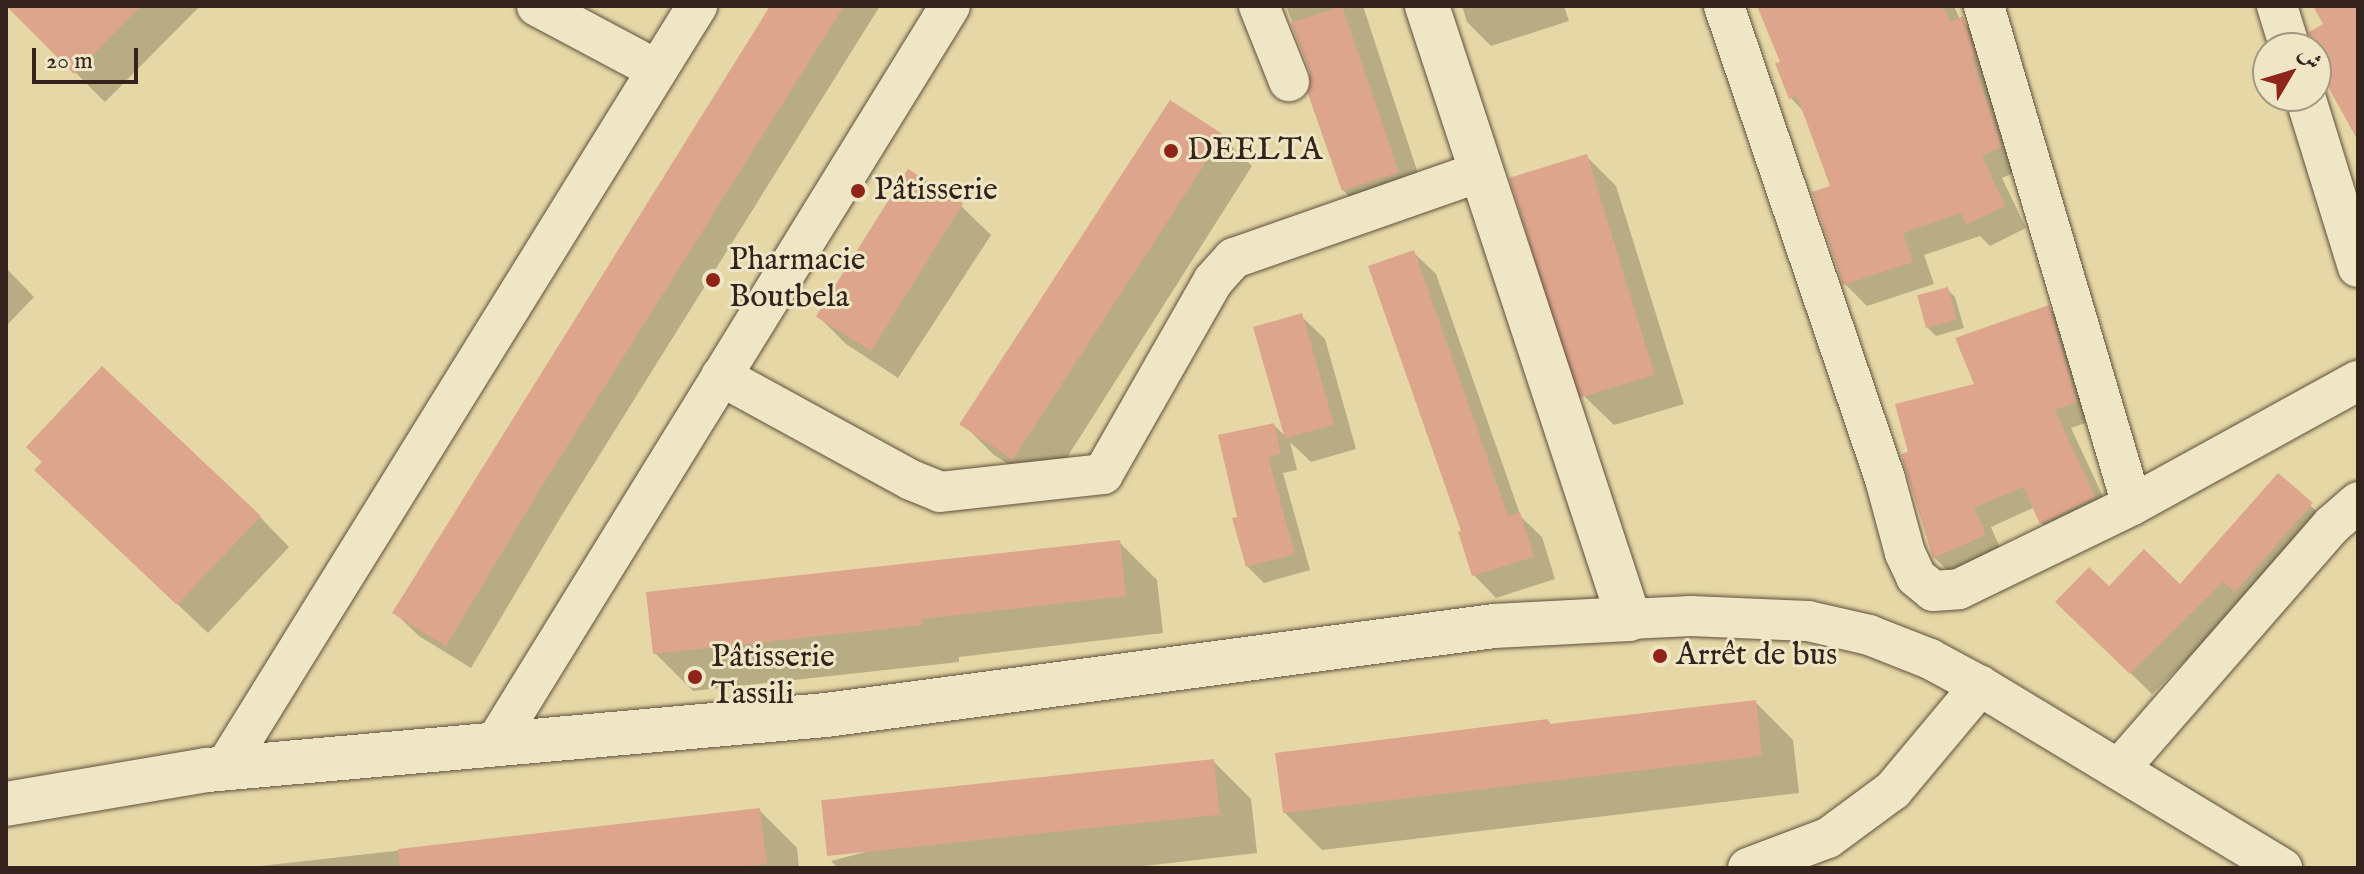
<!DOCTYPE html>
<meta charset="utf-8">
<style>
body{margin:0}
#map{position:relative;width:2364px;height:874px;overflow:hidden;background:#e5d8a6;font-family:"IM FELL English",Amiri,serif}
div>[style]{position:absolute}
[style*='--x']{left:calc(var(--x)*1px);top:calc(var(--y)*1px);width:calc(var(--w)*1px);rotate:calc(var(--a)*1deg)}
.shadow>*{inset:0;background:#0003}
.building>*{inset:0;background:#dea58d;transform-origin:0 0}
.roads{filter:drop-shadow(0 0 2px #60503e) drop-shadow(0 0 2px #60503e)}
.street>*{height:40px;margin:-20px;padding:0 20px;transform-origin:20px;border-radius:20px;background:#eee6c5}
.secondary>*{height:44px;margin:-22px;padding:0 22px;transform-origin:22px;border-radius:22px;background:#eee6c5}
.dots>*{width:22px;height:22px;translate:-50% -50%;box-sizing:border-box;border:4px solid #eee6c5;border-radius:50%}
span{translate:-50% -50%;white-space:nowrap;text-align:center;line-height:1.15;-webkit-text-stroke:6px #eee6c5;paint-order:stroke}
.poi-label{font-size:32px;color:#33231c}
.left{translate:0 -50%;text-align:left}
.frame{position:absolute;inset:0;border:8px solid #33231c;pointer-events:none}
.north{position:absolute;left:2252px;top:32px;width:80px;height:80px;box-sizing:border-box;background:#eee6c5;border:2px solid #a39881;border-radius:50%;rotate:52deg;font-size:22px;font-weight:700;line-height:32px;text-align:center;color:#33231c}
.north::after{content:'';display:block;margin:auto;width:28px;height:36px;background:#8f2418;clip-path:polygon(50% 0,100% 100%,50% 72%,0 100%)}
.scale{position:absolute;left:32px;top:48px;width:106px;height:36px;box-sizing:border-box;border:4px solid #33231c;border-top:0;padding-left:10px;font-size:24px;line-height:28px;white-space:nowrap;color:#33231c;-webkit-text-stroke:6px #eee6c5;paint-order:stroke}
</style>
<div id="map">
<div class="shadow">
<i style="clip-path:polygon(9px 6px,200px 6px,105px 102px)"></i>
<i style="clip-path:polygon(772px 6px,880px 6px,562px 515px,471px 668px,419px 636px,395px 613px)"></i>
<i style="clip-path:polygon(1286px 6px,1363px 6px,1427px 201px,1373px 220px,1343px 190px,1312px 72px)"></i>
<i style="clip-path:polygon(1462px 6px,1564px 6px,1569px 21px,1491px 46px,1467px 22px)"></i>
<i style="clip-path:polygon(1760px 6px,1954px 6px,1960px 20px,1984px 40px,2022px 169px,2002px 178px,2026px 228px,1990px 246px,1980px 236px,1924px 255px,1934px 284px,1867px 306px,1845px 284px,1833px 187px,1805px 113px,1791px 98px,1782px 63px)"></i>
<i style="clip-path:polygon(1222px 137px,1252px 166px,1047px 489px,994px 455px,964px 425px)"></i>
<i style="clip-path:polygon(1587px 157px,1616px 186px,1684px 404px,1614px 425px,1584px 396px)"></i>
<i style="clip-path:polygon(961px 206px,991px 235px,898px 378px,846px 344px,817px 315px)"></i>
<i style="clip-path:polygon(1413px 252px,1436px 274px,1521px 517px,1542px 537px,1555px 579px,1496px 598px,1474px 575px)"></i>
<i style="clip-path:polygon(6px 268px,34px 297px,6px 326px)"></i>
<i style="clip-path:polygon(1947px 289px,1955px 297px,1964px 328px,1936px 336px,1928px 328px)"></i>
<i style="clip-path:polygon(2048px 307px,2066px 325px,2094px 420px,2071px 428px,2112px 516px,2060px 541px,2042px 523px,2035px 507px,1991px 527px,2002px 553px,1952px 575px,1934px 557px,1911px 453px)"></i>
<i style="clip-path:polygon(1301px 316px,1325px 339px,1356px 449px,1311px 462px,1290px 442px,1297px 470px,1283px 473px,1310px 570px,1264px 583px,1247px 566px,1239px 518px,1274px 425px,1287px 438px)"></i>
<i style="clip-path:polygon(2278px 475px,2332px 526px,2245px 601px,2152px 694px,2079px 623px,2109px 589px,2180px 587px)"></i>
<i style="clip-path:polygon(67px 500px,260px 517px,289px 547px,208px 633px)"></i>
<i style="clip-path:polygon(1119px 542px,1157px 580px,1163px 633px,959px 657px,959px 662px,693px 691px,655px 653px)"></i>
<i style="clip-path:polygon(1755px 702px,1793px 740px,1799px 793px,1322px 850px,1284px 812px,1548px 721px,1552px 725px)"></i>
<i style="clip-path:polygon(1213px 761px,1251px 799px,1257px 853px,1127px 868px,838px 868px,831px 861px)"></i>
<i style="clip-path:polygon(759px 810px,797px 848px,799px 868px,244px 868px)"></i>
</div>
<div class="building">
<i style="clip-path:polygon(6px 6px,141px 6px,74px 74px)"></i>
<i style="clip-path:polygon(770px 6px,844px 6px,539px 491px,446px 646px,392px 613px)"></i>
<i style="clip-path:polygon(1342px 6px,1399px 172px,1342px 191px,1308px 94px,1310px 72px,1291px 23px)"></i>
<i style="clip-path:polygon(1757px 6px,1943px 6px,1950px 22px,1963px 16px,1975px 56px,1972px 58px,2002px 147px,1982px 156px,2005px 206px,1966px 225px,1961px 213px,1903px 233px,1913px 262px,1843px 285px,1812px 192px,1830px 186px,1797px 96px,1789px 99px,1775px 63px,1780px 62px)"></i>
<i style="clip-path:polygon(2313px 6px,2358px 6px,2358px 141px,2316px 65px,2316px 48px,2312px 48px,2309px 32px,2323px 24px)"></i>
<i style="left:1170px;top:100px;width:64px;height:387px;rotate:33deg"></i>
<i style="left:1587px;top:154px;width:231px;height:81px;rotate:73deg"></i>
<i style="left:908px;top:169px;width:65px;height:174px;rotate:32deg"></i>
<i style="clip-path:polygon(1414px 250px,1508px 516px,1520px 512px,1534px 557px,1472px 576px,1458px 532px,1461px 531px,1368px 266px)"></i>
<i style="left:1948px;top:287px;width:34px;height:32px;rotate:75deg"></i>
<i style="clip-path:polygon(2049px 305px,2077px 402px,2055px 410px,2095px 497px,2040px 524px,2023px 487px,1974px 508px,1986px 535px,1933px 558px,1901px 454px,1908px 452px,1895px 404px,1974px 384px,1955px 338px)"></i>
<i style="left:1302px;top:313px;width:116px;height:51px;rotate:74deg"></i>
<i style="clip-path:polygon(102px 366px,261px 516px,177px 605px,34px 470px,42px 462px,26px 447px)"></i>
<i style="clip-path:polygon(1274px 423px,1281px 454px,1268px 457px,1295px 554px,1246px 567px,1232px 518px,1237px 517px,1218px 435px)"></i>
<i style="clip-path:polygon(2278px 473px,2313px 503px,2235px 592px,2223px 582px,2130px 674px,2055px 602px,2089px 567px,2109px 586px,2144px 549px,2180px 584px)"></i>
<i style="clip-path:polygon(1120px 540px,1126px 596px,922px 619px,922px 625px,653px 654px,646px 592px)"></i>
<i style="clip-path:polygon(1756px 700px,1762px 756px,1283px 813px,1275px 753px,1548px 719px,1549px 724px)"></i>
<i style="left:1214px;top:759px;width:56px;height:395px;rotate:84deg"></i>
<i style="clip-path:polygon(760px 808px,767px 864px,733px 868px,399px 868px,398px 849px)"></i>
</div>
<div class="roads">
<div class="street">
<i style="--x:537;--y:6;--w:136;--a:28.1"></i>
<i style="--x:1259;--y:6;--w:81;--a:68.2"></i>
<i style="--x:1724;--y:6;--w:500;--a:71.2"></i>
<i style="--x:1885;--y:479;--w:77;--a:74.9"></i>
<i style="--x:1905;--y:553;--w:26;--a:65"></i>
<i style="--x:1916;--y:577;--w:22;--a:39"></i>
<i style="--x:1933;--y:591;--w:26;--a:-4"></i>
<i style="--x:1959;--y:589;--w:192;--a:-25.9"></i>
<i style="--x:2132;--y:505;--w:258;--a:-28.8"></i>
<i style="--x:1984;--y:6;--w:520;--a:73.48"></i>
<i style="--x:2277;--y:6;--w:44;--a:72.8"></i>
<i style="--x:2305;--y:96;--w:179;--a:72.8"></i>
<i style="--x:721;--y:376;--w:217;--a:28.7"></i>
<i style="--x:911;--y:480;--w:31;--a:22"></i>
<i style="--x:940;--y:492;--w:164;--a:-6.3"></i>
<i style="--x:1103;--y:474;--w:222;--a:-60.3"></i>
<i style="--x:1213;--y:281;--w:31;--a:-48"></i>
<i style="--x:1234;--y:258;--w:263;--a:-19.3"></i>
<i style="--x:1629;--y:619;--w:62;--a:-2.8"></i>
<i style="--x:1691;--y:616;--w:117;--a:2.4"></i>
<i style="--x:1808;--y:621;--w:63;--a:12.9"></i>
<i style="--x:1869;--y:635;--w:66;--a:21.5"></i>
<i style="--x:1930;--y:659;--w:57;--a:28.4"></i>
<i style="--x:1980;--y:686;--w:353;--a:31.1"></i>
<i style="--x:494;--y:745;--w:868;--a:-58.32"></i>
<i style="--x:224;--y:769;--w:898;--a:-58.2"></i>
<i style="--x:2119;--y:769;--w:324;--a:-48.9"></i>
<i style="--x:2332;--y:525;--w:35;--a:-41"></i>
<i style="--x:1748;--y:868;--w:85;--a:-20.6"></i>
<i style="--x:1828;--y:838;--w:81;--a:-36.4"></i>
<i style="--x:1893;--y:790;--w:136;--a:-50.1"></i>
</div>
<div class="secondary">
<i style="--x:6;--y:804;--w:204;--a:-9.6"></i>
<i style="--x:207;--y:770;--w:621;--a:-5.08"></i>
<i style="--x:826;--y:715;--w:674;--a:-7.59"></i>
<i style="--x:1494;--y:626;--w:135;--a:-3"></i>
<i style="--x:1629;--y:619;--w:645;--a:-108.24"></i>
</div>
</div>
<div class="dots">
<i style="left:1171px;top:151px;background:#8f2418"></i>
<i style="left:858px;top:191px;background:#8f2418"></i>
<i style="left:713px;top:280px;background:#8f2418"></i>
<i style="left:1660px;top:656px;background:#8f2418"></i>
<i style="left:695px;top:677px;background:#8f2418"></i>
</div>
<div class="poi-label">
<span class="left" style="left:1187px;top:151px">DEELTA</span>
<span class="left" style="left:874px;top:191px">Pâtisserie</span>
<span class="left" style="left:729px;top:280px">Pharmacie<br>Boutbela</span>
<span class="left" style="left:1676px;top:656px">Arrêt de bus</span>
<span class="left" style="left:711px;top:677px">Pâtisserie<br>Tassili</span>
</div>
<div class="frame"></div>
<div class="north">ش</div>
<div class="scale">20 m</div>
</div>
